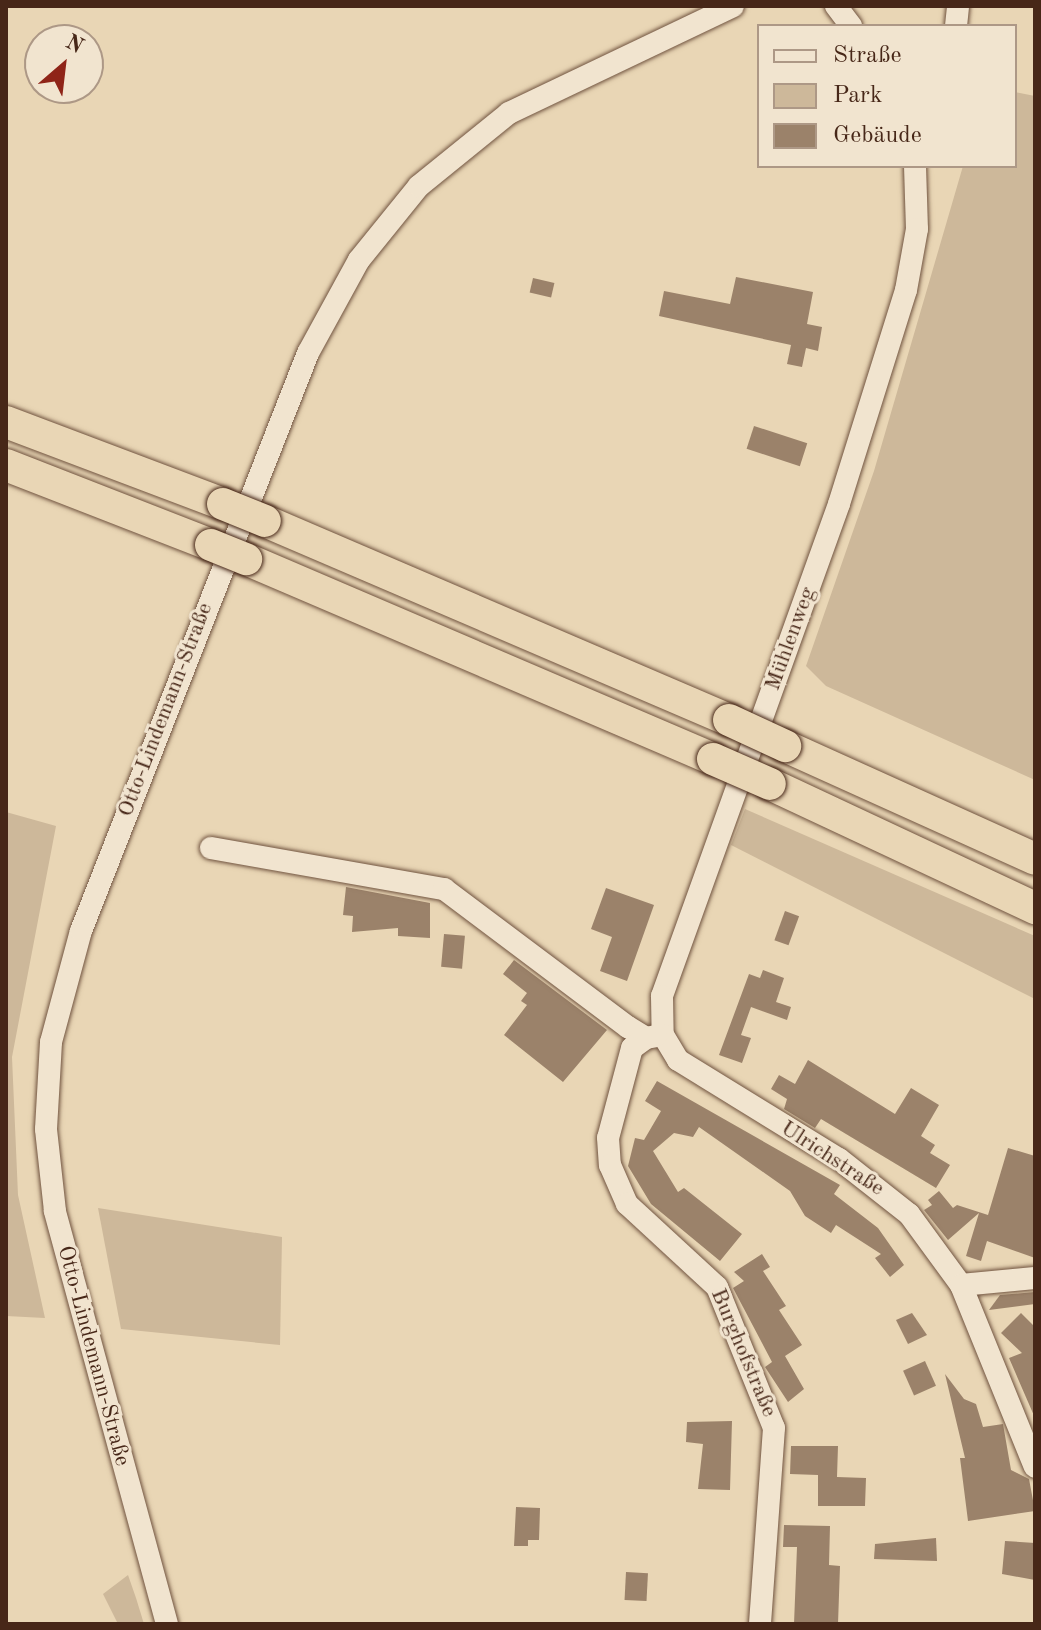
<!DOCTYPE html>
<meta charset="utf-8">
<style>
body{margin:0}
#map{position:relative;width:1041px;height:1630px;overflow:hidden;background:#e9d6b5;font-family:"Old Standard TT",serif}
div>[style]{position:absolute}
[style*='--x']{left:calc(var(--x)*1px);top:calc(var(--y)*1px);width:calc(var(--w)*1px);rotate:calc(var(--a)*1deg)}
.green>*{inset:0;background:#cdb89a}
.building>*{inset:0;background:#9b826a;transform-origin:0 0}
.roads{filter:drop-shadow(0 0 2px #70533f) drop-shadow(0 0 2px #70533f)}
.minor>*{height:22px;margin:-11px;padding:0 11px;transform-origin:11px;border-radius:11px;background:#f1e4cf}
.highway>*{height:32px;margin:-16px;padding:0 16px;transform-origin:16px;border-radius:16px;background:#e9d6b5}
.bridges{filter:drop-shadow(0 0 2px #472718) drop-shadow(0 0 2px #472718)}
.highway-bridge>*{height:32px;margin:-16px;padding:0 16px;transform-origin:16px;border-radius:16px;background:#e9d6b5}
span{translate:-50% -50%;white-space:nowrap;text-align:center;line-height:1.15;-webkit-text-stroke:6px #f1e4cf;paint-order:stroke}
.street-label{font-size:22px;color:#472718}
.frame{position:absolute;inset:0;border:8px solid #472718;pointer-events:none}
.legend{position:absolute;left:757px;top:24px;width:260px;height:144px;box-sizing:border-box;background:#f1e4cf;border:2px solid #ad9886;margin:0;padding:10px 14px;list-style:none;font-size:24px;color:#472718}
.legend li{display:flex;align-items:center;gap:16px;height:40px}
.legend b{width:40px;border:2px solid #ad9886}
.north{position:absolute;left:24px;top:24px;width:80px;height:80px;box-sizing:border-box;background:#f1e4cf;border:2px solid #ad9886;border-radius:50%;rotate:28deg;font-size:22px;font-weight:700;line-height:32px;text-align:center;color:#472718}
.north::after{content:'';display:block;margin:auto;width:28px;height:36px;background:#8f2418;clip-path:polygon(50% 0,100% 100%,50% 72%,0 100%)}
</style>
<div id="map">
<div class="green">
<i style="clip-path:polygon(1015px 92px,1035px 96px,1035px 780px,826px 686px,806px 666px,874px 471px,963px 166px,1015px 166px)"></i>
<i style="clip-path:polygon(745px 809px,1035px 936px,1035px 999px,731px 845px)"></i>
<i style="clip-path:polygon(6px 812px,56px 826px,12px 1057px,18px 1195px,45px 1318px,6px 1316px)"></i>
<i style="clip-path:polygon(98px 1208px,282px 1237px,280px 1345px,121px 1329px)"></i>
<i style="clip-path:polygon(128px 1575px,136px 1598px,144px 1624px,118px 1624px,103px 1594px)"></i>
</div>
<div class="building">
<i style="clip-path:polygon(736px 277px,813px 292px,807px 324px,822px 327px,818px 351px,806px 348px,802px 367px,787px 364px,791px 345px,659px 316px,664px 291px,730px 304px)"></i>
<i style="left:533px;top:278px;width:22px;height:15px;rotate:13deg"></i>
<i style="left:754px;top:426px;width:56px;height:24px;rotate:18deg"></i>
<i style="clip-path:polygon(346px 887px,430px 903px,430px 938px,398px 936px,398px 928px,352px 932px,353px 916px,343px 915px)"></i>
<i style="clip-path:polygon(606px 888px,654px 905px,627px 981px,600px 971px,612px 937px,591px 929px)"></i>
<i style="left:785px;top:911px;width:15px;height:31px;rotate:20deg"></i>
<i style="left:444px;top:934px;width:21px;height:33px;rotate:5deg"></i>
<i style="clip-path:polygon(514px 960px,607px 1030px,563px 1082px,504px 1035px,527px 1005px,521px 1001px,527px 993px,503px 974px)"></i>
<i style="clip-path:polygon(763px 970px,784px 978px,776px 1002px,791px 1007px,787px 1020px,751px 1007px,741px 1035px,751px 1038px,742px 1063px,719px 1055px,749px 974px,760px 978px)"></i>
<i style="clip-path:polygon(808px 1060px,895px 1114px,911px 1088px,939px 1105px,921px 1136px,935px 1145px,930px 1153px,950px 1165px,936px 1188px,821px 1119px,815px 1128px,784px 1109px,787px 1099px,771px 1089px,779px 1075px,795px 1084px)"></i>
<i style="clip-path:polygon(657px 1081px,840px 1185px,834px 1194px,878px 1228px,904px 1265px,890px 1277px,875px 1258px,881px 1254px,836px 1225px,831px 1233px,805px 1216px,790px 1191px,699px 1127px,693px 1137px,674px 1133px,653px 1151px,678px 1192px,684px 1188px,742px 1234px,720px 1261px,651px 1204px,628px 1166px,635px 1138px,644px 1140px,661px 1111px,645px 1101px)"></i>
<i style="clip-path:polygon(1008px 1148px,1035px 1156px,1035px 1258px,987px 1241px,981px 1261px,966px 1256px,979px 1213px,948px 1240px,924px 1210px,932px 1205px,928px 1200px,939px 1191px,953px 1208px,957px 1205px,988px 1215px)"></i>
<i style="clip-path:polygon(762px 1254px,770px 1267px,763px 1271px,786px 1306px,779px 1310px,802px 1345px,785px 1356px,804px 1389px,788px 1402px,765px 1367px,772px 1362px,733px 1288px,744px 1281px,734px 1272px)"></i>
<i style="clip-path:polygon(1035px 1292px,1035px 1304px,989px 1310px,1000px 1295px)"></i>
<i style="clip-path:polygon(912px 1313px,927px 1335px,908px 1344px,896px 1320px)"></i>
<i style="clip-path:polygon(1021px 1313px,1035px 1327px,1035px 1418px,1009px 1358px,1022px 1353px,1001px 1333px)"></i>
<i style="left:925px;top:1361px;width:27px;height:24px;rotate:66deg"></i>
<i style="clip-path:polygon(945px 1374px,964px 1399px,976px 1404px,983px 1427px,1003px 1424px,1011px 1470px,1029px 1479px,1035px 1511px,968px 1521px,960px 1458px,965px 1458px)"></i>
<i style="clip-path:polygon(732px 1421px,730px 1490px,698px 1489px,703px 1444px,686px 1442px,687px 1422px)"></i>
<i style="clip-path:polygon(791px 1446px,838px 1446px,837px 1477px,866px 1478px,865px 1506px,818px 1506px,818px 1475px,790px 1474px)"></i>
<i style="clip-path:polygon(516px 1507px,540px 1508px,539px 1540px,528px 1540px,528px 1546px,514px 1546px)"></i>
<i style="clip-path:polygon(784px 1525px,830px 1526px,829px 1565px,840px 1566px,838px 1624px,794px 1624px,797px 1547px,783px 1547px)"></i>
<i style="clip-path:polygon(936px 1538px,937px 1561px,874px 1559px,875px 1544px)"></i>
<i style="clip-path:polygon(1005px 1541px,1035px 1543px,1035px 1580px,1002px 1574px)"></i>
<i style="left:626px;top:1572px;width:22px;height:28px;rotate:3deg"></i>
</div>
<div class="roads">
<div class="minor">
<i style="--x:836;--y:6;--w:25;--a:53"></i>
<i style="--x:956;--y:26;--w:20;--a:-84"></i>
<i style="--x:915;--y:166;--w:63;--a:88.2"></i>
<i style="--x:917;--y:229;--w:62;--a:100.2"></i>
<i style="--x:906;--y:290;--w:224;--a:107.4"></i>
<i style="--x:839;--y:504;--w:523;--a:109.79"></i>
<i style="--x:662;--y:996;--w:39;--a:89"></i>
<i style="--x:663;--y:1035;--w:29;--a:59"></i>
<i style="--x:678;--y:1060;--w:189;--a:31.6"></i>
<i style="--x:839;--y:1159;--w:89;--a:38.2"></i>
<i style="--x:909;--y:1214;--w:88;--a:53.8"></i>
<i style="--x:961;--y:1285;--w:196;--a:67.9"></i>
<i style="--x:211;--y:848;--w:237;--a:10"></i>
<i style="--x:444;--y:889;--w:230;--a:36.9"></i>
<i style="--x:628;--y:1027;--w:21;--a:31"></i>
<i style="--x:646;--y:1038;--w:10;--a:-11"></i>
<i style="--x:646;--y:1038;--w:17;--a:144"></i>
<i style="--x:632;--y:1048;--w:93;--a:104.9"></i>
<i style="--x:608;--y:1138;--w:27;--a:86"></i>
<i style="--x:610;--y:1165;--w:43;--a:66.4"></i>
<i style="--x:627;--y:1204;--w:122;--a:42.7"></i>
<i style="--x:717;--y:1287;--w:152;--a:68"></i>
<i style="--x:774;--y:1428;--w:196;--a:94.1"></i>
<i style="--x:961;--y:1285;--w:74;--a:-5.4"></i>
<i style="--x:167;--y:1624;--w:428;--a:-105.2"></i>
<i style="--x:55;--y:1211;--w:82;--a:-96.3"></i>
<i style="--x:46;--y:1129;--w:87;--a:-86.7"></i>
<i style="--x:51;--y:1042;--w:115;--a:-74.9"></i>
<i style="--x:81;--y:931;--w:621;--a:-68.56"></i>
<i style="--x:308;--y:353;--w:106;--a:-61.3"></i>
<i style="--x:359;--y:260;--w:95;--a:-51"></i>
<i style="--x:419;--y:186;--w:116;--a:-39"></i>
<i style="--x:509;--y:113;--w:248;--a:-25.5"></i>
</div>
<div class="highway">
<i style="--x:6;--y:422;--w:232;--a:20.7"></i>
<i style="--x:6;--y:465;--w:220;--a:21.3"></i>
<i style="--x:265;--y:521;--w:505;--a:23.21"></i>
<i style="--x:246;--y:559;--w:508;--a:23.18"></i>
<i style="--x:785;--y:746;--w:274;--a:24.3"></i>
<i style="--x:770;--y:784;--w:293;--a:25.1"></i>
</div>
</div>
<div class="bridges">
<div class="highway-bridge">
<i style="--x:223;--y:504;--w:45;--a:22"></i>
<i style="--x:211;--y:545;--w:38;--a:22"></i>
<i style="--x:729;--y:720;--w:62;--a:24.9"></i>
<i style="--x:713;--y:759;--w:62;--a:23.7"></i>
</div>
</div>
<div class="street-label">
<span style="left:791px;top:639px;rotate:-70deg">Mühlenweg</span>
<span style="left:166px;top:710px;rotate:-69deg">Otto-Lindemann-Straße</span>
<span style="left:832px;top:1159px;rotate:33deg">Ulrichstraße</span>
<span style="left:743px;top:1353px;rotate:67deg">Burghofstraße</span>
<span style="left:93px;top:1356px;rotate:75deg">Otto-Lindemann-Straße</span>
</div>
<div class="frame"></div>
<ul class="legend">
<li><b style="height:10px;background:#f1e4cf"></b>Straße</li>
<li><b style="height:22px;background:#cdb89a"></b>Park</li>
<li><b style="height:22px;background:#9b826a"></b>Gebäude</li>
</ul>
<div class="north">N</div>
</div>
